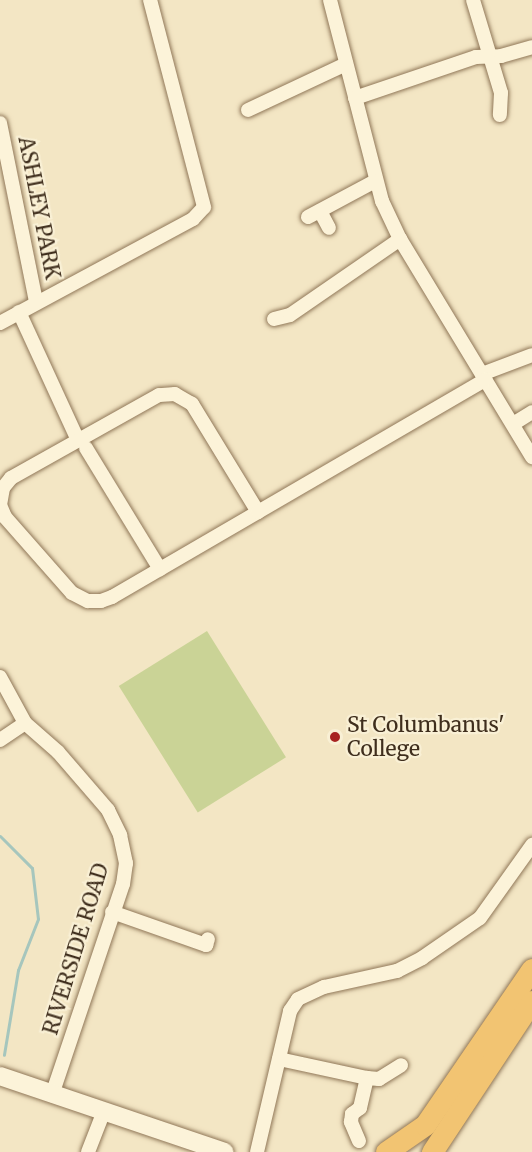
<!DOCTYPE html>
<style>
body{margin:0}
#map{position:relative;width:532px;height:1152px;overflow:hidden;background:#f3e6c4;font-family:Merriweather,serif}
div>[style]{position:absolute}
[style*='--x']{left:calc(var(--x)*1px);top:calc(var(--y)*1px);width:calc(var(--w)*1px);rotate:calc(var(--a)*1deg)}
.green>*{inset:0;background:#cad396;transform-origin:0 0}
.stream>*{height:3px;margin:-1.5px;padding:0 1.5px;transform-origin:1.5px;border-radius:1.5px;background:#a6c6bd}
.roads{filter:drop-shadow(0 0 2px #907758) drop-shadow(0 0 2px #907758)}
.minor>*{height:14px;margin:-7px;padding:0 7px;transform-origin:7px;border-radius:7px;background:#fcf3d9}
.secondary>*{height:18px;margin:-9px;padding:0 9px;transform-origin:9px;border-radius:9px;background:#fcf3d9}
.trunk>*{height:21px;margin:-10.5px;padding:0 10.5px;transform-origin:10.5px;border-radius:10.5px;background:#f2c472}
.dots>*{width:16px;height:16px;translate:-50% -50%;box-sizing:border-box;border:3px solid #f9f0d5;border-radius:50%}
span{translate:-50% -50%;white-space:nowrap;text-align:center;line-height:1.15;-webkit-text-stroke:4.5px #f9f0d5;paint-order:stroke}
.street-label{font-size:21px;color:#3f2e1d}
.poi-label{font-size:21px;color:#3f2e1d}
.left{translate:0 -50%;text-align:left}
</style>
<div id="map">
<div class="green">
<i style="left:207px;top:631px;width:149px;height:104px;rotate:58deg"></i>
</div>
<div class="stream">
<i style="--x:0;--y:836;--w:45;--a:45"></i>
<i style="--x:32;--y:868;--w:51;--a:83.3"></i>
<i style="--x:38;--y:919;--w:55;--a:111.4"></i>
<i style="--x:18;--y:970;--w:86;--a:99.4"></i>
</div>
<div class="roads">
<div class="minor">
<i style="--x:330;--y:0;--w:208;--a:75.5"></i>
<i style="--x:382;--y:201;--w:42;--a:64.7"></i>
<i style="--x:400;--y:239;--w:255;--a:58.8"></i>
<i style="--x:473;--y:0;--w:97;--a:73.2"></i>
<i style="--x:501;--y:93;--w:22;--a:93"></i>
<i style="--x:355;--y:98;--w:128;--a:-18.7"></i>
<i style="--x:476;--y:57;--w:25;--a:-2"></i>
<i style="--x:501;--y:56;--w:32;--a:-16"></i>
<i style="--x:248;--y:110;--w:108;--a:-25.1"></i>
<i style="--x:0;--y:123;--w:183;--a:78.6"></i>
<i style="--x:320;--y:211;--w:19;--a:62"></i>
<i style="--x:308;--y:217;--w:76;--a:-28.2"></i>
<i style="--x:19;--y:312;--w:141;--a:65.3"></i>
<i style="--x:274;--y:319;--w:16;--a:-14"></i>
<i style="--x:290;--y:315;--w:134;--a:-34.6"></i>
<i style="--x:0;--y:323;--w:219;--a:-28.3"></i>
<i style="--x:193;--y:219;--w:16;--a:-47"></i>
<i style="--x:204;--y:207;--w:214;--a:-104.6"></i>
<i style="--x:482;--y:374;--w:53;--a:-20.8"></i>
<i style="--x:513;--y:424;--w:22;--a:-32"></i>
<i style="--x:86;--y:448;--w:142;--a:58.6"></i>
<i style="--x:258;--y:512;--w:127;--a:-121.4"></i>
<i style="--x:192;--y:404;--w:20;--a:-150"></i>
<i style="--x:175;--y:394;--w:16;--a:176"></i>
<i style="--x:159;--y:395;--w:170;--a:150.7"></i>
<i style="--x:11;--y:478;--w:13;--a:129"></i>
<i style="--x:3;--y:488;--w:17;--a:100"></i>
<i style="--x:0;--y:505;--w:13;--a:67"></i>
<i style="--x:5;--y:517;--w:101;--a:48.6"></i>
<i style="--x:72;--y:593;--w:18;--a:27"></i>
<i style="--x:88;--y:601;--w:13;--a:0"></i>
<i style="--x:101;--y:601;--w:12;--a:-20"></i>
<i style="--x:112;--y:597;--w:169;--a:-30.2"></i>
<i style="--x:258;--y:512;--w:263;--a:-30.2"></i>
<i style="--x:0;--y:677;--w:52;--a:61.5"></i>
<i style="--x:25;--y:723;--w:44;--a:41.3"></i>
<i style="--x:58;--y:752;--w:77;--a:49.2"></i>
<i style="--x:108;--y:810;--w:28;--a:64"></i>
<i style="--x:120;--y:835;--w:29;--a:78"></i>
<i style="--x:126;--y:863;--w:21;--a:98"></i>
<i style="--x:123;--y:884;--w:223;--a:108.6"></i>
<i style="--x:0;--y:740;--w:30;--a:-34"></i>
<i style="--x:112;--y:912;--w:100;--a:19.3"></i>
<i style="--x:206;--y:945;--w:6;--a:-72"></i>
<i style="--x:279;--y:1059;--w:90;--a:12.2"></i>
<i style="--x:367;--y:1078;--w:12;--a:5"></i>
<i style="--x:379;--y:1079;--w:26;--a:-32"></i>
<i style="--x:359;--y:1141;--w:21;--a:-113"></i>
<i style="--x:351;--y:1122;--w:8;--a:-83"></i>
<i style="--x:352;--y:1114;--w:10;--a:-37"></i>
<i style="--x:360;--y:1108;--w:31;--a:-77"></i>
<i style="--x:88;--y:1152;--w:44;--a:-68.7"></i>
<i style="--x:257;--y:1152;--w:145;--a:-76.8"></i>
<i style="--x:290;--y:1011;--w:14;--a:-56"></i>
<i style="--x:298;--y:999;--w:29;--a:-25"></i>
<i style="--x:324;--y:987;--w:75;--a:-12.4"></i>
<i style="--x:397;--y:971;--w:28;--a:-27"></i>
<i style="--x:422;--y:958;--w:70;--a:-34.6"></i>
<i style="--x:480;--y:918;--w:90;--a:-54.5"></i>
</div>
<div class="secondary">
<i style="--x:0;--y:1076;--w:237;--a:18.7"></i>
</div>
<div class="trunk">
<i style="--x:386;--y:1152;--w:47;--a:-34.7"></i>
<i style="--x:425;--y:1125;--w:189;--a:-55.6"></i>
<i style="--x:432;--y:1152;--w:181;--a:-56.5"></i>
</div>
</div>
<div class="dots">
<i style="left:335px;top:737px;background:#a72321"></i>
</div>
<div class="street-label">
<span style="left:39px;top:208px;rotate:79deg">ASHLEY PARK</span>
<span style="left:76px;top:949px;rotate:-73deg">RIVERSIDE ROAD</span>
</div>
<div class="poi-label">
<span class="left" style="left:347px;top:737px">St Columbanus'<br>College</span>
</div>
</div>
